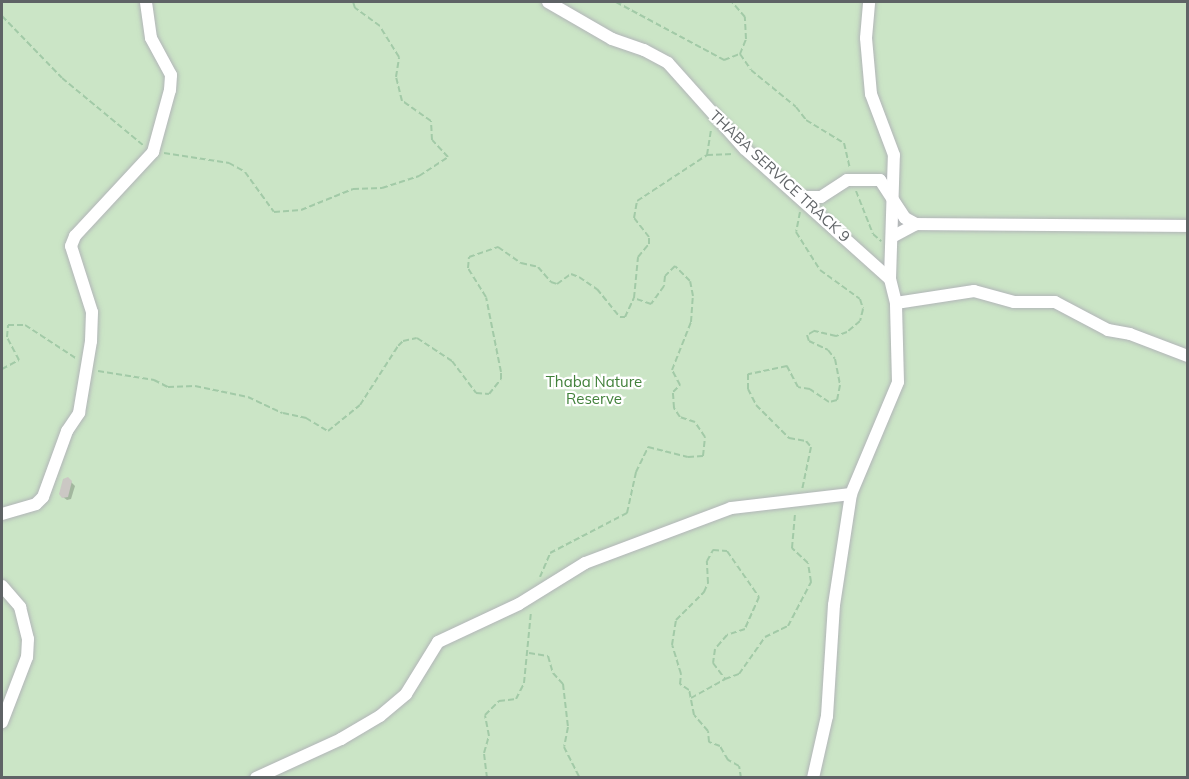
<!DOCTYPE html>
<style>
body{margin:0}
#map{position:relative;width:1189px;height:779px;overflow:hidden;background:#f0ede7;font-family:Mulish,sans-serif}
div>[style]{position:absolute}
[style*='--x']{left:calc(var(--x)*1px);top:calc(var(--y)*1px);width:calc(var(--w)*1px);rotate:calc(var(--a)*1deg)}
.green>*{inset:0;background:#cbe5c6;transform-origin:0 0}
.shadow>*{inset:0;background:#0003}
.building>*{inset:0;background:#cbc8c4}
.path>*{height:2px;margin-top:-1px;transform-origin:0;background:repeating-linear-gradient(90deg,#a2caa7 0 6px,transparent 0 9px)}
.roads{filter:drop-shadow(0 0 2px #b2b5b8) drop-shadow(0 0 2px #b2b5b8)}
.minor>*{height:12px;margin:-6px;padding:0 6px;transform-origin:6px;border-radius:6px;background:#fff}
span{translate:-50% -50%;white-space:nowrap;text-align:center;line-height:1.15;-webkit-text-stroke:4.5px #fff;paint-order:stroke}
.street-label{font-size:15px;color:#5f6366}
.park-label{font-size:15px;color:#42813b}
.frame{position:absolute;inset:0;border:3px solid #5f6366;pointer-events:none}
</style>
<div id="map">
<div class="green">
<i style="left:2px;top:2px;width:1185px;height:775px"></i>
</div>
<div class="shadow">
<i style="clip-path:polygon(68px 479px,75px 486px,71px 499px,67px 500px,63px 497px)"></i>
</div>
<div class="building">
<i style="clip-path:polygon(68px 477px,72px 481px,68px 497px,62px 498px,59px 494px,63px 479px)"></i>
</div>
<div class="path">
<i style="--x:616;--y:2;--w:123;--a:28.2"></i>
<i style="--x:724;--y:60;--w:17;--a:-21"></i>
<i style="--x:740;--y:54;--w:16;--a:-68"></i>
<i style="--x:746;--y:39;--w:22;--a:-93"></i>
<i style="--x:745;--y:17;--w:20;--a:-131"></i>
<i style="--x:2;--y:16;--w:86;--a:45.9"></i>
<i style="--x:62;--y:78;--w:105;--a:39.6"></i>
<i style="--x:740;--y:54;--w:19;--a:55"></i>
<i style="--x:751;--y:70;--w:58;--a:39.4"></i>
<i style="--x:796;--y:107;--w:16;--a:52"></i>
<i style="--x:806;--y:120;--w:44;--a:31.2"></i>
<i style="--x:844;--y:143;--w:26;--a:77"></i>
<i style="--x:164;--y:153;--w:66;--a:8.7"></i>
<i style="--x:229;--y:163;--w:18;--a:29"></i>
<i style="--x:245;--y:172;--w:49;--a:54.1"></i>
<i style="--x:274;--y:212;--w:27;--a:-4"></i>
<i style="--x:301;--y:210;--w:56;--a:-22"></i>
<i style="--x:353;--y:189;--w:29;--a:-2"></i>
<i style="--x:382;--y:188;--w:39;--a:-18"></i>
<i style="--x:419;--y:176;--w:35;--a:-33"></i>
<i style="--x:448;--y:157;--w:23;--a:-133"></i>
<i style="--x:432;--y:140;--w:19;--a:-93"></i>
<i style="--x:431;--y:121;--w:35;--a:-145"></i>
<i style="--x:402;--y:101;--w:25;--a:-104"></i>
<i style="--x:396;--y:77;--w:20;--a:-81"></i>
<i style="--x:399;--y:57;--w:36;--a:-122"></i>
<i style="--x:380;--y:26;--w:31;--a:-144"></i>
<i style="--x:355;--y:8;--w:6;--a:-108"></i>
<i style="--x:707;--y:155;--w:26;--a:-81"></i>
<i style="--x:856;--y:191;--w:46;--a:68.4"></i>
<i style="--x:873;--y:234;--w:11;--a:41"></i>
<i style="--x:800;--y:212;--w:20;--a:101"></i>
<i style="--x:796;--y:232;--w:45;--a:57.7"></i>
<i style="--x:820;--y:270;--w:49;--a:35.9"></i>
<i style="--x:860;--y:299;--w:10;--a:73"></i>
<i style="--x:863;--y:309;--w:12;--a:104"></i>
<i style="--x:860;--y:321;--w:17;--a:140"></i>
<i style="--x:847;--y:332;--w:12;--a:160"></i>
<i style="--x:836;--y:336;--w:23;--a:-167"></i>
<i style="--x:814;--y:331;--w:8;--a:150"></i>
<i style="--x:807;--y:335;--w:6;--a:72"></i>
<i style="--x:809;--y:341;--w:21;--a:25"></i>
<i style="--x:828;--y:350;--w:11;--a:52"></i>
<i style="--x:835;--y:359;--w:26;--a:79"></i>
<i style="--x:840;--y:385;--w:15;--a:101"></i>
<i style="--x:837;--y:400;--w:8;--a:166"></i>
<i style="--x:829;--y:402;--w:23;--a:-146"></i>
<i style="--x:810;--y:389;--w:12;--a:-171"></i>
<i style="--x:798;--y:387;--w:24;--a:-118"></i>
<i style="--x:787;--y:366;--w:40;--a:168"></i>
<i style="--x:748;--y:374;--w:15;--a:90"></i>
<i style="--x:748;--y:389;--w:18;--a:63"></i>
<i style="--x:756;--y:405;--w:47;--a:45"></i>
<i style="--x:789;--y:438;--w:17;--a:10"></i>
<i style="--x:806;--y:441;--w:8;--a:50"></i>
<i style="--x:811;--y:447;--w:44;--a:101.8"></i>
<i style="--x:2;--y:369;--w:19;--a:-28"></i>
<i style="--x:19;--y:360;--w:26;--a:-118"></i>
<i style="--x:7;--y:337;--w:12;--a:-85"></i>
<i style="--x:8;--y:325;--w:17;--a:0"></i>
<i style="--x:25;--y:325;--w:62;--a:33.2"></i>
<i style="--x:98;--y:371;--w:57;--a:9.1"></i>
<i style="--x:154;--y:380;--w:16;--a:27"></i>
<i style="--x:168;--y:387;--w:27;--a:-2"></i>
<i style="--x:195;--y:386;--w:54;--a:11.7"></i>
<i style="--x:248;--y:397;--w:38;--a:25"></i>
<i style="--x:283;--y:413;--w:24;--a:12"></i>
<i style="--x:306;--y:418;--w:26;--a:31"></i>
<i style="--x:328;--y:431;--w:41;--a:-39.1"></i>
<i style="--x:360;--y:405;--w:70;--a:-57.2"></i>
<i style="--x:398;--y:346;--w:7;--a:-45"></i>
<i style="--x:403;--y:341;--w:14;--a:-12"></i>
<i style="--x:417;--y:338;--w:42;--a:33.3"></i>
<i style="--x:452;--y:361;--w:40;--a:53"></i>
<i style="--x:476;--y:393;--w:13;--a:4"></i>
<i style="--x:489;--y:394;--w:19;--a:-51"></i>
<i style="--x:501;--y:379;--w:7;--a:-90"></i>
<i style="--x:501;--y:372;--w:76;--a:-101.3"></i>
<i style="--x:486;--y:297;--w:34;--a:-122"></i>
<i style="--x:468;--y:268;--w:11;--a:-85"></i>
<i style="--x:469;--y:257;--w:31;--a:-19"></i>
<i style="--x:498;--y:247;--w:28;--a:35"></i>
<i style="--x:521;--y:263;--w:17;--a:13"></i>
<i style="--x:538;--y:267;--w:20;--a:49"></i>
<i style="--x:551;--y:282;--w:6;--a:18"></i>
<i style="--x:557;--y:284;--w:17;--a:-36"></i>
<i style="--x:571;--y:274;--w:9;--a:21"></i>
<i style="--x:579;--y:277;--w:22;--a:34"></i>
<i style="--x:597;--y:289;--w:36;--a:51"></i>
<i style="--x:620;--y:317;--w:5;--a:0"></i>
<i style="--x:625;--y:317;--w:21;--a:-65"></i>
<i style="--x:634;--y:298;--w:41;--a:-84.4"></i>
<i style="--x:638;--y:257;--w:17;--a:-50"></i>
<i style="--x:649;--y:244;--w:7;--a:-90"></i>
<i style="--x:649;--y:237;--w:24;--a:-128"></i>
<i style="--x:634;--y:218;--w:17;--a:-80"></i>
<i style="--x:637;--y:201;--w:84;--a:-33.3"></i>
<i style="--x:707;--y:155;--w:27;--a:-2"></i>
<i style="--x:540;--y:577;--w:26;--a:-67"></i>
<i style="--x:550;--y:553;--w:87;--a:-27.5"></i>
<i style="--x:627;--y:513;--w:42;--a:-77.6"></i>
<i style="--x:636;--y:472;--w:28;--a:-64"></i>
<i style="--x:648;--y:447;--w:41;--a:14"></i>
<i style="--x:688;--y:457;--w:15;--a:-4"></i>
<i style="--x:703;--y:456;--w:19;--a:-84"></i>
<i style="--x:705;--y:437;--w:18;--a:-124"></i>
<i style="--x:695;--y:422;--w:16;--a:-162"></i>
<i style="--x:680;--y:417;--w:11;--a:-124"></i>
<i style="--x:674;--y:408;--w:16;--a:-94"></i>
<i style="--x:673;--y:392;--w:10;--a:-45"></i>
<i style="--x:680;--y:385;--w:17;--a:-118"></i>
<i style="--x:672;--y:370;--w:52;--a:-68.4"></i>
<i style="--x:691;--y:322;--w:26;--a:-86"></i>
<i style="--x:693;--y:296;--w:15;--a:-101"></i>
<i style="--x:690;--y:281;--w:21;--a:-135"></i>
<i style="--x:675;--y:266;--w:14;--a:135"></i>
<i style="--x:665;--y:276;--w:10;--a:96"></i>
<i style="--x:664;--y:286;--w:22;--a:126"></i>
<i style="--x:651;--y:304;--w:18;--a:-161"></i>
<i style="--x:529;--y:653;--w:19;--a:9"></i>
<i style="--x:548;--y:656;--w:18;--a:74"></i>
<i style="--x:553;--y:673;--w:15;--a:48"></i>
<i style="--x:563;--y:684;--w:43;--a:83.4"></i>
<i style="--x:568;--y:727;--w:20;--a:101"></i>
<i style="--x:564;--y:747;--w:35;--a:63"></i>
<i style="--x:691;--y:698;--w:39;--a:-29"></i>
<i style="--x:487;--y:778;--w:25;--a:-97"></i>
<i style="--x:484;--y:753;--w:18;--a:-74"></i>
<i style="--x:489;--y:736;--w:21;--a:-101"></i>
<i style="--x:485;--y:715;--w:20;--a:-45"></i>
<i style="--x:499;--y:701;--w:17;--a:-7"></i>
<i style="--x:516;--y:699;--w:18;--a:-63"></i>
<i style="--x:524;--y:683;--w:72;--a:-84.4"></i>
<i style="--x:672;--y:778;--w:3;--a:0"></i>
<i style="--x:741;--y:778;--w:12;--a:-99"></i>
<i style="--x:739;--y:766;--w:13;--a:-151"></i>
<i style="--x:728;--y:760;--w:16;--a:-120"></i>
<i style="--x:720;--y:746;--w:12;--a:-160"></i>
<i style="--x:709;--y:742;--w:11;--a:-95"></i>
<i style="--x:708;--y:731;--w:21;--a:-131"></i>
<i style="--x:694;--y:715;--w:25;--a:-101"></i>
<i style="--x:689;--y:690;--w:11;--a:-146"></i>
<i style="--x:680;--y:684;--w:10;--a:-84"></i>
<i style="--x:681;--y:674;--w:30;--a:-107"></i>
<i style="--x:672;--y:645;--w:25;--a:-81"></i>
<i style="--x:676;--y:620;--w:40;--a:-45"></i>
<i style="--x:704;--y:592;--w:10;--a:-66"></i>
<i style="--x:708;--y:583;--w:22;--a:-93"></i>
<i style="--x:707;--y:561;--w:13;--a:-61"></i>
<i style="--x:713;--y:550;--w:14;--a:4"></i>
<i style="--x:727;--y:551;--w:56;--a:55.2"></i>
<i style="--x:759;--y:597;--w:35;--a:114"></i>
<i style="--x:745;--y:629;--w:19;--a:162"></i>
<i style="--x:727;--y:635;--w:18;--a:131"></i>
<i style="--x:715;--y:649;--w:14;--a:98"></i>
<i style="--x:713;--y:663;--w:20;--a:53"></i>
<i style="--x:725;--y:679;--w:15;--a:-20"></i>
<i style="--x:739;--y:674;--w:45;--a:-54.9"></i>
<i style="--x:765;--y:637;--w:25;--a:-26"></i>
<i style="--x:788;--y:626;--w:50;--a:-62.4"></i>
<i style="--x:811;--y:582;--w:19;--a:-99"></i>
<i style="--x:808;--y:563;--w:22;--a:-137"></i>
<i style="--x:792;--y:548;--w:36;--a:-85"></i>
</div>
<div class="roads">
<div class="minor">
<i style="--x:548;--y:2;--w:74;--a:30"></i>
<i style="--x:612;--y:39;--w:34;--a:19"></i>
<i style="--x:644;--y:50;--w:27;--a:28"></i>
<i style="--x:668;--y:63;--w:115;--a:48.2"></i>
<i style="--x:745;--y:149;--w:195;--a:41.9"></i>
<i style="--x:802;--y:197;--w:19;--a:0"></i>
<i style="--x:821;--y:197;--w:31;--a:-33"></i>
<i style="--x:847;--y:180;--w:33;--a:0"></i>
<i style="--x:880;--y:180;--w:45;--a:56.7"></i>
<i style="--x:905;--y:218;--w:13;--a:29"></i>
<i style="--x:892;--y:237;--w:27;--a:-28"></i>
<i style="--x:916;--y:224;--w:272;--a:0.4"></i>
<i style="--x:896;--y:303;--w:79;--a:-8.7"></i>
<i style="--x:974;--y:291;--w:41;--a:15.4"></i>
<i style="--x:1014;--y:302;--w:41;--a:0"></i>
<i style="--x:1055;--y:302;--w:60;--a:27.8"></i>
<i style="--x:1108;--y:330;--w:22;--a:10"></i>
<i style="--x:1130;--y:334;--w:62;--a:20.8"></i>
<i style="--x:2;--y:514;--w:35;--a:-16"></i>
<i style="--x:36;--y:504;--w:10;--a:-45"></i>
<i style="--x:43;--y:497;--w:70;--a:-70"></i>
<i style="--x:67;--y:431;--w:22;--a:-56"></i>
<i style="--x:79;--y:413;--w:73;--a:-80.5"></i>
<i style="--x:91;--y:341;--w:29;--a:-88"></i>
<i style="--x:92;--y:312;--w:69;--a:-107.7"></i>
<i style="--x:71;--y:246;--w:11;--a:-68"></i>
<i style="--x:75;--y:236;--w:115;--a:-47.1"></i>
<i style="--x:153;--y:152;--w:64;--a:-74.7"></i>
<i style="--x:170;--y:90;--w:15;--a:-86"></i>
<i style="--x:171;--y:75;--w:42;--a:-118.4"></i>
<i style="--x:151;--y:38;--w:36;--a:-98"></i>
<i style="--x:2;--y:586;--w:28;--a:49"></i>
<i style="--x:20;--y:607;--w:33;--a:76"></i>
<i style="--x:28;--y:639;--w:18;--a:93"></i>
<i style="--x:27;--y:657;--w:70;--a:111"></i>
<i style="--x:256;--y:778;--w:94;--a:-24.6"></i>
<i style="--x:341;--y:739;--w:45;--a:-30.5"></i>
<i style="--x:380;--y:716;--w:34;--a:-40"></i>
<i style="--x:406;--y:694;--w:61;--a:-58.4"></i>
<i style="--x:438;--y:642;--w:89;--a:-25.1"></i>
<i style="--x:519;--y:604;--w:78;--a:-31.8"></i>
<i style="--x:585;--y:563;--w:156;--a:-20.6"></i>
<i style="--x:731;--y:508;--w:121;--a:-6.7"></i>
<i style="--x:813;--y:778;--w:64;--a:-77.3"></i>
<i style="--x:827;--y:716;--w:111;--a:-86.4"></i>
<i style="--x:834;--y:605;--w:112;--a:-81.3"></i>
<i style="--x:851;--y:494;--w:121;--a:-67.2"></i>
<i style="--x:898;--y:382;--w:79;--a:-91.5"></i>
<i style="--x:896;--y:303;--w:25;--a:-104"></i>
<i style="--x:890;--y:279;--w:124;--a:-88.2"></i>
<i style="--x:894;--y:155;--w:65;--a:-110.7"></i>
<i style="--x:871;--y:94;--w:56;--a:-95.1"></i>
<i style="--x:866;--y:38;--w:36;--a:-85"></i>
</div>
</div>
<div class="street-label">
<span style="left:780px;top:176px;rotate:43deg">THABA SERVICE TRACK 9</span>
</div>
<div class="park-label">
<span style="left:594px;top:390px">Thaba Nature<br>Reserve</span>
</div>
<div class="frame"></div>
</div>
